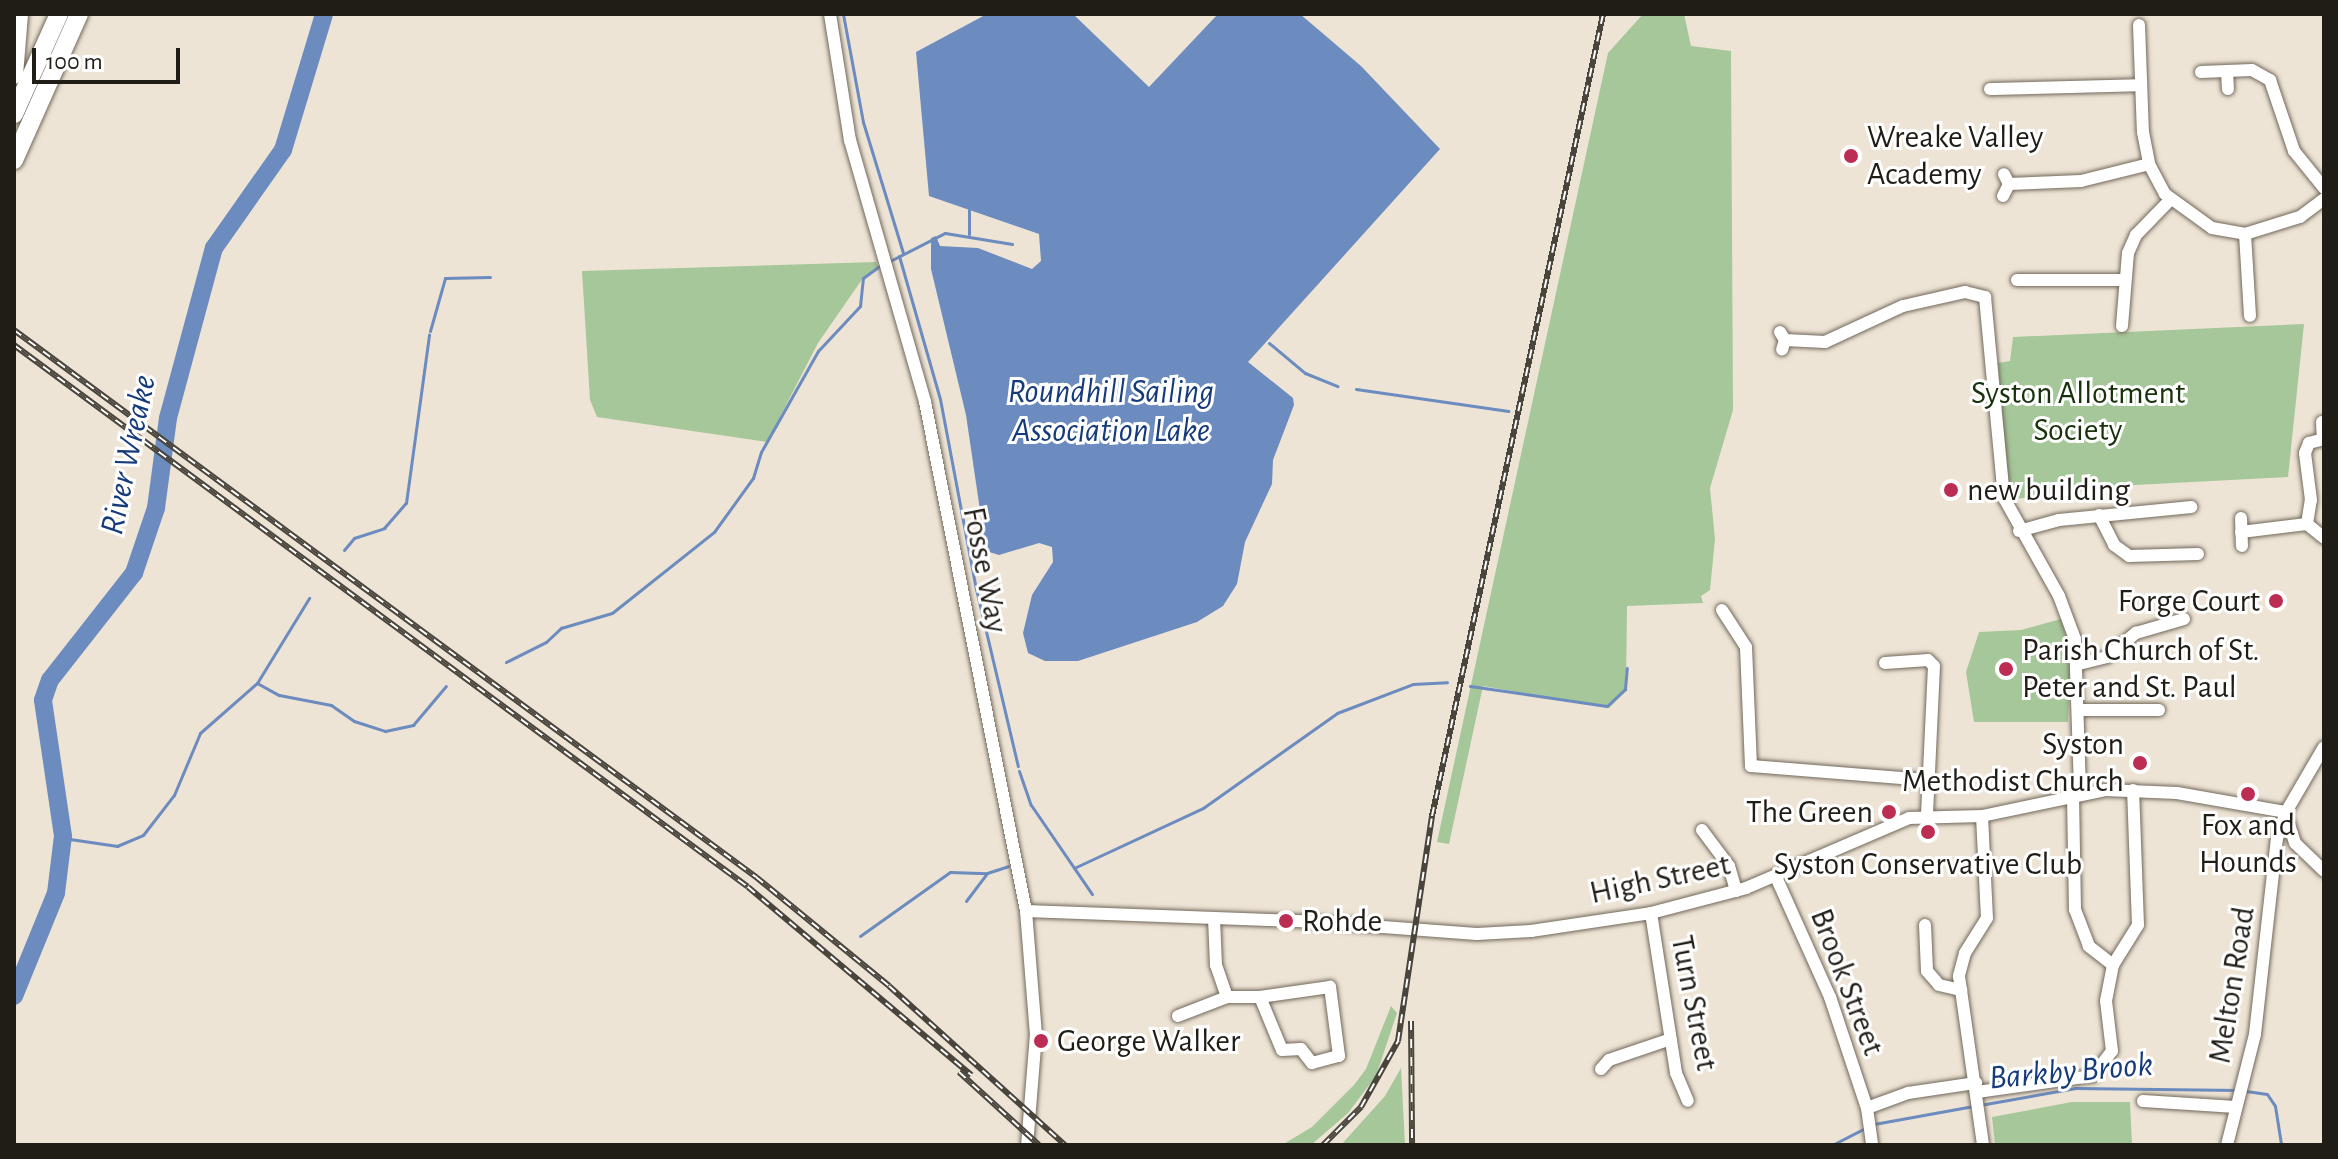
<!DOCTYPE html>
<style>
body{margin:0}
#map{position:relative;width:2338px;height:1159px;overflow:hidden;background:#eee4d5;font-family:"Alegreya Sans",sans-serif}
div>[style]{position:absolute}
[style*='--x']{left:calc(var(--x)*1px);top:calc(var(--y)*1px);width:calc(var(--w)*1px);rotate:calc(var(--a)*1deg)}
.green>*{inset:0;background:#a5c799}
.water>*{inset:0;background:#6c8bbf}
.stream>*{height:3px;margin:-1.5px;padding:0 1.5px;transform-origin:1.5px;border-radius:1.5px;background:#6c8bbf}
.river>*{height:18px;margin:-9px;padding:0 9px;transform-origin:9px;border-radius:9px;background:#6c8bbf}
.roads{filter:drop-shadow(0 0 2px #71685b) drop-shadow(0 0 2px #71685b)}
.minor>*{height:12px;margin:-6px;padding:0 6px;transform-origin:6px;border-radius:6px;background:#fff}
.highway>*{height:18px;margin:-9px;padding:0 9px;transform-origin:9px;border-radius:9px;background:#fff}
.rail>*{height:6px;margin-top:-3px;transform-origin:0;background:repeating-linear-gradient(90deg,#fff 0 9px,#49453d 0 18px);box-sizing:border-box;border-block:2px solid #49453d}
.dots>*{width:22px;height:22px;translate:-50% -50%;box-sizing:border-box;border:4px solid #fff;border-radius:50%}
span{translate:-50% -50%;white-space:nowrap;text-align:center;line-height:1.15;-webkit-text-stroke:6px #fff;paint-order:stroke}
.poi-label{font-size:32px;color:#201d17}
.left{translate:0 -50%;text-align:left}
.right{translate:-100% -50%;text-align:right}
.park-label{font-size:32px;color:#17310a}
.street-label{font-size:32px;color:#201d17}
.water-label{font-size:34px;color:#163b7a;font-style:italic}
.frame{position:absolute;inset:0;border:16px solid #201d17;pointer-events:none}
.scale{position:absolute;left:32px;top:48px;width:148px;height:36px;box-sizing:border-box;border:4px solid #201d17;border-top:0;padding-left:10px;font-size:24px;line-height:28px;white-space:nowrap;color:#201d17;-webkit-text-stroke:6px #fff;paint-order:stroke}
</style>
<div id="map">
<div class="green">
<i style="clip-path:polygon(1643px 14px,1684px 14px,1691px 46px,1731px 51px,1733px 410px,1710px 488px,1715px 539px,1710px 590px,1701px 596px,1703px 603px,1627px 606px,1626px 691px,1609px 708px,1483px 686px,1449px 844px,1437px 842px,1608px 53px)"></i>
<i style="clip-path:polygon(876px 262px,878px 267px,863px 278px,818px 343px,767px 442px,597px 417px,590px 400px,582px 271px)"></i>
<i style="clip-path:polygon(2304px 324px,2288px 477px,2135px 485px,2014px 499px,2008px 491px,1998px 363px,2010px 361px,2013px 337px)"></i>
<i style="clip-path:polygon(2061px 619px,2071px 652px,2068px 722px,1974px 722px,1966px 672px,1979px 632px,2021px 630px)"></i>
<i style="clip-path:polygon(1391px 1006px,1397px 1013px,1376px 1076px,1348px 1113px,1311px 1145px,1282px 1145px,1312px 1127px,1354px 1085px,1366px 1069px)"></i>
<i style="clip-path:polygon(1401px 1068px,1405px 1145px,1341px 1145px,1385px 1096px)"></i>
<i style="clip-path:polygon(2072px 1102px,2130px 1102px,2132px 1145px,1995px 1145px,1992px 1117px)"></i>
</div>
<div class="water">
<i style="clip-path:polygon(987px 14px,1073px 14px,1149px 87px,1218px 14px,1300px 14px,1361px 66px,1440px 149px,1248px 362px,1293px 398px,1294px 405px,1273px 460px,1272px 484px,1245px 542px,1237px 584px,1223px 606px,1197px 622px,1078px 661px,1045px 661px,1028px 653px,1023px 633px,1032px 595px,1053px 562px,1052px 547px,1039px 543px,999px 555px,986px 551px,966px 415px,931px 269px,931px 238px,936px 236px,940px 246px,978px 248px,1032px 269px,1041px 261px,1039px 234px,929px 196px,916px 52px)"></i>
</div>
<div class="stream">
<i style="--x:843;--y:14;--w:110;--a:79.5"></i>
<i style="--x:863;--y:122;--w:137;--a:73"></i>
<i style="--x:969;--y:209;--w:25;--a:90"></i>
<i style="--x:899;--y:256;--w:149;--a:74"></i>
<i style="--x:940;--y:399;--w:193;--a:79.3"></i>
<i style="--x:976;--y:589;--w:182;--a:76.7"></i>
<i style="--x:888;--y:262;--w:64;--a:-27"></i>
<i style="--x:945;--y:233;--w:68;--a:9.3"></i>
<i style="--x:430;--y:331;--w:55;--a:-74.2"></i>
<i style="--x:445;--y:278;--w:45;--a:-1.3"></i>
<i style="--x:1269;--y:343;--w:47;--a:39.8"></i>
<i style="--x:1305;--y:373;--w:35;--a:22"></i>
<i style="--x:1356;--y:389;--w:154;--a:8.2"></i>
<i style="--x:344;--y:550;--w:16;--a:-50"></i>
<i style="--x:354;--y:538;--w:32;--a:-18"></i>
<i style="--x:384;--y:528;--w:33;--a:-49"></i>
<i style="--x:406;--y:503;--w:170;--a:-82.2"></i>
<i style="--x:506;--y:662;--w:45;--a:-26.6"></i>
<i style="--x:546;--y:642;--w:21;--a:-43"></i>
<i style="--x:561;--y:628;--w:53;--a:-16.4"></i>
<i style="--x:612;--y:613;--w:130;--a:-38.5"></i>
<i style="--x:714;--y:532;--w:67;--a:-54.2"></i>
<i style="--x:753;--y:478;--w:27;--a:-73"></i>
<i style="--x:761;--y:452;--w:116;--a:-60.6"></i>
<i style="--x:818;--y:351;--w:62;--a:-47"></i>
<i style="--x:860;--y:306;--w:28;--a:-84"></i>
<i style="--x:863;--y:278;--w:22;--a:-36"></i>
<i style="--x:257;--y:683;--w:100;--a:-58.5"></i>
<i style="--x:1470;--y:686;--w:138;--a:8.3"></i>
<i style="--x:1607;--y:706;--w:25;--a:-43"></i>
<i style="--x:1625;--y:689;--w:21;--a:-85"></i>
<i style="--x:1019;--y:771;--w:36;--a:71"></i>
<i style="--x:1031;--y:805;--w:108;--a:55.6"></i>
<i style="--x:63;--y:838;--w:55;--a:8.4"></i>
<i style="--x:117;--y:846;--w:28;--a:-23"></i>
<i style="--x:143;--y:835;--w:51;--a:-52.2"></i>
<i style="--x:174;--y:795;--w:67;--a:-67.2"></i>
<i style="--x:200;--y:733;--w:76;--a:-41.3"></i>
<i style="--x:257;--y:683;--w:25;--a:29"></i>
<i style="--x:279;--y:695;--w:53;--a:10.9"></i>
<i style="--x:331;--y:705;--w:28;--a:35"></i>
<i style="--x:354;--y:721;--w:33;--a:18"></i>
<i style="--x:385;--y:731;--w:29;--a:-12"></i>
<i style="--x:413;--y:725;--w:51;--a:-49.8"></i>
<i style="--x:1074;--y:868;--w:142;--a:-24.9"></i>
<i style="--x:1203;--y:808;--w:164;--a:-35.3"></i>
<i style="--x:1337;--y:713;--w:81;--a:-20.9"></i>
<i style="--x:1413;--y:684;--w:34;--a:-3"></i>
<i style="--x:966;--y:901;--w:35;--a:-53"></i>
<i style="--x:860;--y:936;--w:110;--a:-35.4"></i>
<i style="--x:950;--y:872;--w:37;--a:2"></i>
<i style="--x:987;--y:873;--w:22;--a:-18"></i>
<i style="--x:2246;--y:1091;--w:21;--a:8"></i>
<i style="--x:2267;--y:1094;--w:14;--a:56"></i>
<i style="--x:2275;--y:1106;--w:39;--a:81"></i>
<i style="--x:1980;--y:1105;--w:97;--a:-10.1"></i>
<i style="--x:2075;--y:1088;--w:164;--a:0.7"></i>
<i style="--x:1874;--y:1124;--w:101;--a:-10.3"></i>
<i style="--x:1832;--y:1145;--w:36;--a:-27"></i>
</div>
<div class="river">
<i style="--x:14;--y:996;--w:111;--a:-67.8"></i>
<i style="--x:56;--y:893;--w:57;--a:-83"></i>
<i style="--x:63;--y:836;--w:137;--a:-98.4"></i>
<i style="--x:43;--y:700;--w:21;--a:-71"></i>
<i style="--x:50;--y:680;--w:136;--a:-51.9"></i>
<i style="--x:134;--y:573;--w:69;--a:-71.3"></i>
<i style="--x:156;--y:508;--w:91;--a:-82.4"></i>
<i style="--x:168;--y:418;--w:176;--a:-74.9"></i>
<i style="--x:214;--y:248;--w:120;--a:-54.9"></i>
<i style="--x:283;--y:150;--w:142;--a:-73.2"></i>
</div>
<div class="roads">
<div class="minor">
<i style="--x:830;--y:14;--w:128;--a:81"></i>
<i style="--x:850;--y:140;--w:273;--a:74"></i>
<i style="--x:925;--y:402;--w:519;--a:78.78"></i>
<i style="--x:1026;--y:911;--w:123;--a:85.4"></i>
<i style="--x:1036;--y:1034;--w:111;--a:94.6"></i>
<i style="--x:2139;--y:25;--w:107;--a:87.9"></i>
<i style="--x:2143;--y:132;--w:33;--a:79"></i>
<i style="--x:2149;--y:164;--w:34;--a:62"></i>
<i style="--x:2165;--y:194;--w:58;--a:35.9"></i>
<i style="--x:2212;--y:228;--w:34;--a:10"></i>
<i style="--x:2245;--y:234;--w:58;--a:-17.2"></i>
<i style="--x:2300;--y:217;--w:30;--a:-37"></i>
<i style="--x:2227;--y:71;--w:18;--a:87"></i>
<i style="--x:2201;--y:72;--w:51;--a:-2.2"></i>
<i style="--x:2252;--y:70;--w:21;--a:29"></i>
<i style="--x:2270;--y:80;--w:75;--a:71.3"></i>
<i style="--x:2294;--y:151;--w:48;--a:51"></i>
<i style="--x:1990;--y:89;--w:151;--a:-1.5"></i>
<i style="--x:2009;--y:184;--w:72;--a:-2.4"></i>
<i style="--x:2081;--y:181;--w:70;--a:-14"></i>
<i style="--x:2003;--y:196;--w:13;--a:-63"></i>
<i style="--x:2009;--y:184;--w:11;--a:-117"></i>
<i style="--x:2245;--y:234;--w:82;--a:86.5"></i>
<i style="--x:2017;--y:280;--w:105;--a:0"></i>
<i style="--x:2122;--y:326;--w:73;--a:-85.3"></i>
<i style="--x:2128;--y:253;--w:20;--a:-66"></i>
<i style="--x:2136;--y:235;--w:50;--a:-45.8"></i>
<i style="--x:1780;--y:332;--w:9;--a:58"></i>
<i style="--x:1785;--y:340;--w:10;--a:107"></i>
<i style="--x:1785;--y:340;--w:40;--a:2.9"></i>
<i style="--x:1825;--y:342;--w:86;--a:-24.8"></i>
<i style="--x:1903;--y:306;--w:64;--a:-12.7"></i>
<i style="--x:1965;--y:292;--w:21;--a:14"></i>
<i style="--x:1985;--y:297;--w:202;--a:84.6"></i>
<i style="--x:2004;--y:498;--w:112;--a:60.7"></i>
<i style="--x:2059;--y:596;--w:46;--a:69.6"></i>
<i style="--x:2075;--y:639;--w:153;--a:88.1"></i>
<i style="--x:2322;--y:422;--w:17;--a:87"></i>
<i style="--x:2099;--y:515;--w:34;--a:63"></i>
<i style="--x:2114;--y:545;--w:19;--a:36"></i>
<i style="--x:2129;--y:556;--w:69;--a:-1.7"></i>
<i style="--x:2241;--y:518;--w:28;--a:88"></i>
<i style="--x:2307;--y:524;--w:22;--a:39"></i>
<i style="--x:2019;--y:531;--w:41;--a:-15.4"></i>
<i style="--x:2059;--y:520;--w:133;--a:-5.6"></i>
<i style="--x:2241;--y:532;--w:66;--a:-6.9"></i>
<i style="--x:2307;--y:524;--w:24;--a:-81"></i>
<i style="--x:2311;--y:500;--w:47;--a:-97.3"></i>
<i style="--x:2305;--y:453;--w:11;--a:-68"></i>
<i style="--x:2309;--y:443;--w:16;--a:-15"></i>
<i style="--x:1722;--y:610;--w:44;--a:57"></i>
<i style="--x:1746;--y:647;--w:119;--a:87.6"></i>
<i style="--x:1751;--y:766;--w:176;--a:4.6"></i>
<i style="--x:1885;--y:663;--w:43;--a:-4"></i>
<i style="--x:1928;--y:660;--w:8;--a:45"></i>
<i style="--x:1934;--y:666;--w:150;--a:92.7"></i>
<i style="--x:2079;--y:664;--w:29;--a:-14"></i>
<i style="--x:2107;--y:657;--w:38;--a:-40"></i>
<i style="--x:2136;--y:633;--w:50;--a:-16.3"></i>
<i style="--x:2079;--y:710;--w:80;--a:0"></i>
<i style="--x:2286;--y:815;--w:29;--a:72"></i>
<i style="--x:2295;--y:843;--w:40;--a:44"></i>
<i style="--x:1982;--y:816;--w:102;--a:87.2"></i>
<i style="--x:1987;--y:918;--w:41;--a:122.2"></i>
<i style="--x:1965;--y:953;--w:24;--a:105"></i>
<i style="--x:1959;--y:976;--w:171;--a:81.9"></i>
<i style="--x:1702;--y:830;--w:45;--a:53.1"></i>
<i style="--x:1729;--y:866;--w:26;--a:74"></i>
<i style="--x:1776;--y:877;--w:132;--a:65.8"></i>
<i style="--x:1830;--y:997;--w:117;--a:71.6"></i>
<i style="--x:1867;--y:1108;--w:37;--a:82"></i>
<i style="--x:1026;--y:911;--w:277;--a:2.1"></i>
<i style="--x:1303;--y:921;--w:174;--a:4.3"></i>
<i style="--x:1477;--y:934;--w:54;--a:-3.2"></i>
<i style="--x:1531;--y:931;--w:121;--a:-8.5"></i>
<i style="--x:1651;--y:913;--w:98;--a:-14.7"></i>
<i style="--x:1746;--y:888;--w:177;--a:-23.2"></i>
<i style="--x:1909;--y:818;--w:73;--a:-1.6"></i>
<i style="--x:1982;--y:816;--w:126;--a:-11.9"></i>
<i style="--x:2105;--y:790;--w:72;--a:2.4"></i>
<i style="--x:2177;--y:793;--w:111;--a:9.9"></i>
<i style="--x:1651;--y:913;--w:162;--a:81.1"></i>
<i style="--x:1676;--y:1073;--w:30;--a:67"></i>
<i style="--x:1214;--y:918;--w:47;--a:87.6"></i>
<i style="--x:1216;--y:965;--w:34;--a:71"></i>
<i style="--x:1227;--y:997;--w:33;--a:0"></i>
<i style="--x:1260;--y:997;--w:57;--a:67.5"></i>
<i style="--x:1282;--y:1050;--w:19;--a:-3"></i>
<i style="--x:1301;--y:1049;--w:18;--a:52"></i>
<i style="--x:1312;--y:1063;--w:28;--a:-15"></i>
<i style="--x:1339;--y:1056;--w:70;--a:-97.4"></i>
<i style="--x:1330;--y:987;--w:71;--a:171.9"></i>
<i style="--x:1925;--y:925;--w:46;--a:87.5"></i>
<i style="--x:1927;--y:971;--w:18;--a:49"></i>
<i style="--x:1939;--y:985;--w:23;--a:13"></i>
<i style="--x:2113;--y:965;--w:47;--a:-58"></i>
<i style="--x:2138;--y:925;--w:135;--a:-92.1"></i>
<i style="--x:1178;--y:1016;--w:53;--a:-21.2"></i>
<i style="--x:1601;--y:1069;--w:12;--a:-48"></i>
<i style="--x:1609;--y:1060;--w:65;--a:-18.7"></i>
<i style="--x:1977;--y:1092;--w:117;--a:-7.9"></i>
<i style="--x:2093;--y:1076;--w:31;--a:-53"></i>
<i style="--x:2112;--y:1051;--w:50;--a:-96.8"></i>
<i style="--x:2106;--y:1001;--w:37;--a:-79"></i>
<i style="--x:2113;--y:965;--w:31;--a:-142"></i>
<i style="--x:2089;--y:946;--w:39;--a:-111"></i>
<i style="--x:2075;--y:910;--w:117;--a:-91"></i>
<i style="--x:2143;--y:1101;--w:93;--a:3.7"></i>
<i style="--x:1867;--y:1108;--w:44;--a:-20.1"></i>
<i style="--x:1908;--y:1093;--w:69;--a:-8.4"></i>
<i style="--x:2227;--y:1145;--w:114;--a:-75.8"></i>
<i style="--x:2255;--y:1034;--w:197;--a:-83.6"></i>
<i style="--x:2277;--y:838;--w:28;--a:-71"></i>
<i style="--x:2286;--y:812;--w:75;--a:-59.7"></i>
</div>
<div class="highway">
<i style="--x:14;--y:75;--w:61;--a:-85.3"></i>
<i style="--x:14;--y:114;--w:110;--a:-65.8"></i>
<i style="--x:14;--y:160;--w:160;--a:-66"></i>
</div>
</div>
<div class="rail">
<i style="--x:14;--y:330;--w:922;--a:36.4"></i>
<i style="--x:756;--y:877;--w:172;--a:39.3"></i>
<i style="--x:889;--y:986;--w:237;--a:42.1"></i>
<i style="--x:14;--y:345;--w:912;--a:36.44"></i>
<i style="--x:748;--y:887;--w:292;--a:40.1"></i>
<i style="--x:1411;--y:1021;--w:124;--a:89.5"></i>
<i style="--x:959;--y:1072;--w:108;--a:42.4"></i>
<i style="--x:1323;--y:1145;--w:54;--a:-45"></i>
<i style="--x:1361;--y:1107;--w:76;--a:-60.7"></i>
<i style="--x:1398;--y:1041;--w:228;--a:-81.4"></i>
<i style="--x:1432;--y:816;--w:820;--a:-77.96"></i>
</div>
<div class="dots">
<i style="left:1851px;top:156px;background:#bc2d54"></i>
<i style="left:1951px;top:490px;background:#bc2d54"></i>
<i style="left:2276px;top:601px;background:#bc2d54"></i>
<i style="left:2006px;top:669px;background:#bc2d54"></i>
<i style="left:2140px;top:763px;background:#bc2d54"></i>
<i style="left:2248px;top:794px;background:#bc2d54"></i>
<i style="left:1889px;top:812px;background:#bc2d54"></i>
<i style="left:1928px;top:832px;background:#bc2d54"></i>
<i style="left:1286px;top:921px;background:#bc2d54"></i>
<i style="left:1041px;top:1041px;background:#bc2d54"></i>
</div>
<div class="poi-label">
<span class="left" style="left:1867px;top:156px">Wreake Valley<br>Academy</span>
<span class="left" style="left:1967px;top:490px">new building</span>
<span class="right" style="left:2260px;top:601px">Forge Court</span>
<span class="left" style="left:2022px;top:669px">Parish Church of St.<br>Peter and St. Paul</span>
<span class="right" style="left:2124px;top:763px">Syston<br>Methodist Church</span>
<span class="right" style="left:1873px;top:812px">The Green</span>
<span style="left:2248px;top:844px">Fox and<br>Hounds</span>
<span style="left:1928px;top:864px">Syston Conservative Club</span>
<span class="left" style="left:1302px;top:921px">Rohde</span>
<span class="left" style="left:1057px;top:1041px">George Walker</span>
</div>
<div class="park-label">
<span style="left:2078px;top:412px">Syston Allotment<br>Society</span>
</div>
<div class="street-label">
<span style="left:985px;top:570px;rotate:79deg">Fosse Way</span>
<span style="left:1660px;top:879px;rotate:-12deg">High Street</span>
<span style="left:1847px;top:982px;rotate:69deg">Brook Street</span>
<span style="left:2232px;top:985px;rotate:-81deg">Melton Road</span>
<span style="left:1694px;top:1003px;rotate:79deg">Turn Street</span>
</div>
<div class="water-label">
<span style="left:1111px;top:412px">Roundhill Sailing<br>Association Lake</span>
<span style="left:129px;top:455px;rotate:-78deg">River Wreake</span>
<span style="left:2071px;top:1072px;rotate:-5deg">Barkby Brook</span>
</div>
<div class="frame"></div>
<div class="scale">100 m</div>
</div>
